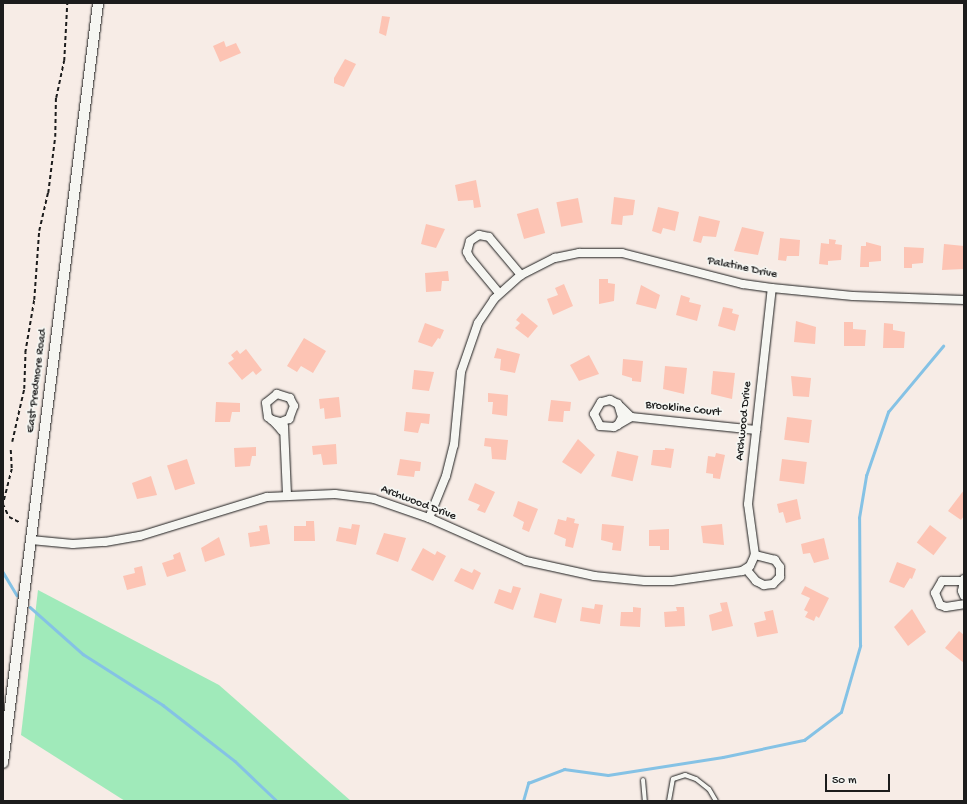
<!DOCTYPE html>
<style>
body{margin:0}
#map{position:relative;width:967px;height:804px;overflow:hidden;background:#f7ece6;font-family:"Gochi Hand",sans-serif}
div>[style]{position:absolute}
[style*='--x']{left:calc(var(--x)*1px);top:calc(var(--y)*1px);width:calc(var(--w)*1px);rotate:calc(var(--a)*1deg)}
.green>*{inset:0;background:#a0eaba}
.stream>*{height:2.5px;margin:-1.25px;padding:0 1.25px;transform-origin:1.25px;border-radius:1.25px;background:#85c2e5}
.building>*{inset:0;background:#fdc4b4;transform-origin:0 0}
.path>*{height:1.5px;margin-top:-0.75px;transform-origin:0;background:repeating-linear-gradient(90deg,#1c1c1c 0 4px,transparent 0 7px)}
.roads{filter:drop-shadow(0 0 1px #1c1c1c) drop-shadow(0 0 1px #1c1c1c)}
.service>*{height:4px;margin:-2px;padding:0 2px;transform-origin:2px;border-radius:2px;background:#f6f6f2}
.minor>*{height:8px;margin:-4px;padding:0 4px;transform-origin:4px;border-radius:4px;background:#f6f6f2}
.tertiary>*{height:10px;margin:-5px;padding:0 5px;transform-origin:5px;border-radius:5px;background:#f6f6f2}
span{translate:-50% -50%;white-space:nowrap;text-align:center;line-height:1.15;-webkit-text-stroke:3.5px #f6f6f2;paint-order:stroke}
.street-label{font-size:12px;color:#1c1c1c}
.frame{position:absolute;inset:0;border:4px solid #1c1c1c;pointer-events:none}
.scale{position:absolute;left:825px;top:774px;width:65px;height:18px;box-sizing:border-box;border:2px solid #1c1c1c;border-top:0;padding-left:5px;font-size:12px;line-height:14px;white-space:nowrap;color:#1c1c1c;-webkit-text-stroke:3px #f6f6f2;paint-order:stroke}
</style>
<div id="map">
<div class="green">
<i style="clip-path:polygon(38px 590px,219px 685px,351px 801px,125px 801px,21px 735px)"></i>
</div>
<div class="stream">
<i style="--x:3;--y:572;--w:27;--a:59"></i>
<i style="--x:30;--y:607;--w:71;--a:41.6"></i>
<i style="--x:83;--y:654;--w:95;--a:32.5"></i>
<i style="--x:163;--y:705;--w:91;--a:37.9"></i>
<i style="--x:235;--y:761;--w:58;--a:43.6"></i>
<i style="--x:523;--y:801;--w:19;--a:-74"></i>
<i style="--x:528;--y:783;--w:39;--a:-21"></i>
<i style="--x:564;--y:769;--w:44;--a:7.8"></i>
<i style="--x:608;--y:775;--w:116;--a:-8.9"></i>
<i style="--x:723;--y:757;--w:83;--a:-11.9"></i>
<i style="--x:804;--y:740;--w:46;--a:-37.1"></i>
<i style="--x:841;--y:712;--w:69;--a:-73.9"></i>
<i style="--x:860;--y:646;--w:128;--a:-90.4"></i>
<i style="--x:859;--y:518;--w:43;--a:-80.5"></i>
<i style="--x:866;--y:476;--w:68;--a:-71"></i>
<i style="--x:888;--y:412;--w:86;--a:-50.2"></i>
</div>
<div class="building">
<i style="clip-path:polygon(382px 16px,390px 17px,386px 36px,379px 33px)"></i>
<i style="clip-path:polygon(224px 41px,226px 47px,236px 43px,241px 53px,220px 62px,213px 46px)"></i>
<i style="clip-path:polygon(345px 59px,356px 64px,344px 87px,334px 83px,334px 78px)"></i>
<i style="clip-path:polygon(476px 180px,481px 207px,474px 208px,473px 200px,458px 201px,455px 185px)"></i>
<i style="clip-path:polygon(614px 197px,635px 200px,633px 215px,623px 216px,622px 225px,611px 224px)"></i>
<i style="left:578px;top:198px;width:25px;height:22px;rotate:79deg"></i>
<i style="clip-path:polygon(658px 207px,679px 212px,675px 231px,663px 228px,661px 234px,652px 231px)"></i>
<i style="left:538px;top:208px;width:26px;height:22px;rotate:74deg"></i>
<i style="clip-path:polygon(699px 216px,720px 221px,716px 237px,703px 236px,701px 243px,693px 241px)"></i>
<i style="clip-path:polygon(426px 224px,445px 229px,436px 248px,421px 244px)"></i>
<i style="clip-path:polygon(742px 227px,764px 232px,758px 255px,734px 251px)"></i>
<i style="clip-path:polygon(780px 238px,800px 240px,799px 256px,787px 256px,786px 261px,778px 260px)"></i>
<i style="clip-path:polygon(829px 239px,836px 240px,835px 244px,842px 245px,841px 260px,828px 261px,828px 265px,819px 264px,821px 243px,829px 244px)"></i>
<i style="clip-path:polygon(866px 242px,881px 246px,881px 261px,869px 262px,869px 267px,860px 267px,861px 246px,866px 246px)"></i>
<i style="clip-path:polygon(944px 244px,964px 246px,964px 269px,942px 270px)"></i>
<i style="clip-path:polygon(904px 247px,924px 248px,923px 263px,912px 264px,912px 268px,904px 268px)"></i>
<i style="clip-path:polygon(448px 271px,449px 281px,442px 281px,441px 291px,426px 292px,425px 273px)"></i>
<i style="clip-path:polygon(599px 279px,608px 279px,608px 283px,615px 284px,614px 301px,599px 304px)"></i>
<i style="clip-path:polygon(564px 284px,573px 306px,553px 315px,547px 299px,558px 295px,555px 288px)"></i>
<i style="clip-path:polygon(641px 285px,660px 295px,656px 309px,636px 304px)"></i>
<i style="clip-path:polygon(681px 295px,690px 298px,689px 302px,701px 305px,697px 321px,676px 315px)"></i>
<i style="clip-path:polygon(723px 307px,733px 309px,732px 313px,739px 315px,735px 331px,718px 326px)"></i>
<i style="clip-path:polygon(522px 313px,538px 326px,528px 338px,515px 328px,520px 323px,516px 320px)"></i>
<i style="clip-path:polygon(796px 321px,816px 327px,815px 344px,794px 342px)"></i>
<i style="clip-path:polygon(844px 322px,853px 322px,853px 329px,866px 330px,865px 346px,844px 346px)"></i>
<i style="clip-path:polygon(425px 323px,444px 330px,440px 339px,438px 338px,432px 347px,418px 342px)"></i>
<i style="clip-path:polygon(884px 323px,893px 324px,893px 330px,905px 332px,904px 348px,883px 348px)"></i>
<i style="clip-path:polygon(304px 338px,326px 351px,313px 373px,301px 366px,297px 372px,287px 366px)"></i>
<i style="clip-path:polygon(497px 348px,520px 354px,515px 373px,500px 370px,501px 359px,494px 358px)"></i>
<i style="clip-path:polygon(246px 349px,262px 370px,256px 375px,253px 371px,242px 380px,228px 363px,234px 359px,231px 355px,237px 350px,240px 354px)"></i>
<i style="clip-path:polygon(589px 355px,599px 374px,579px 381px,570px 365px)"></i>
<i style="clip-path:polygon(623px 359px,643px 361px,641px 382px,632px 381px,632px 378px,622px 375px)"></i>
<i style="clip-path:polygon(665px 366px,687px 368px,684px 394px,663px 389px)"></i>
<i style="clip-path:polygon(414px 370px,434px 372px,429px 391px,412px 389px)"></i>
<i style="clip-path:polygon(713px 371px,735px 373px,732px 399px,711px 394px)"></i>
<i style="clip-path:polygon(791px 376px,811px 378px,809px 397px,793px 396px)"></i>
<i style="clip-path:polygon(488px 393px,508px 395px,507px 416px,492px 414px,493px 402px,488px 402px)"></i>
<i style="clip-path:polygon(339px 397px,341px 417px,325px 419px,324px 408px,320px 409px,319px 399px)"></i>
<i style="clip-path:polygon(551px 400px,571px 402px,570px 411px,564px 411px,563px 422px,548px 421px)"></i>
<i style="clip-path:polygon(216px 402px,240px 403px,240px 412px,232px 412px,230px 422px,215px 422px)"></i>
<i style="clip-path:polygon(406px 412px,430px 414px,429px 424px,421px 423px,418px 433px,404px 431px)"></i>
<i style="left:787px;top:417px;width:25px;height:23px;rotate:7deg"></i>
<i style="clip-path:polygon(485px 438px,508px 440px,506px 460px,492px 459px,491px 447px,484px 446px)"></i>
<i style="clip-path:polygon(578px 439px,595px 455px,581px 474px,562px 462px)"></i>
<i style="clip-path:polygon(336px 444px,337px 464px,323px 465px,321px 454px,313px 455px,312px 446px)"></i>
<i style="clip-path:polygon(256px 447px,256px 456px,252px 456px,250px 466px,235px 467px,234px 448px)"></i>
<i style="clip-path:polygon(665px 448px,674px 449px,671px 468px,651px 465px,653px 450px,665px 450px)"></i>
<i style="left:617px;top:451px;width:22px;height:26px;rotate:13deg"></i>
<i style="clip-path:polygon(716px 453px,725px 455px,720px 479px,713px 478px,713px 474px,706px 473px,708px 456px,715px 457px)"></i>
<i style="left:187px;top:459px;width:26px;height:21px;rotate:72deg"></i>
<i style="clip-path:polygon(400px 459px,421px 462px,420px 471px,415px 471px,414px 477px,397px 475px)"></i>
<i style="left:782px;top:459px;width:25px;height:22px;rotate:7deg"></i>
<i style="clip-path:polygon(151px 476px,157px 495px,137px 499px,132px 483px)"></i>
<i style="clip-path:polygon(475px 483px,495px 492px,485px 513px,477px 510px,480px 505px,468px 500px)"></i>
<i style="clip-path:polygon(964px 490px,964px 516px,961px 520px,948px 511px)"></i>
<i style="clip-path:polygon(797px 499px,801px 519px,786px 523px,783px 512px,779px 513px,777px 504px)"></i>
<i style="clip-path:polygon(518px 501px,538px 509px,529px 532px,522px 529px,524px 522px,513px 516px)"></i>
<i style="clip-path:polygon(567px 517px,575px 519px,574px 523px,579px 524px,573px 548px,565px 546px,566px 539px,554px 534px,558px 519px,566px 521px)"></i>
<i style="clip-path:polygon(306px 521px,314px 521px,315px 541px,294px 541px,294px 526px,306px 526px)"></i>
<i style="clip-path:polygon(352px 524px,360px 525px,356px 545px,336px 541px,339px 527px,351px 529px)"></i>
<i style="clip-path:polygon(602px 524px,624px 526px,621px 551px,612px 550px,613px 543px,601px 540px)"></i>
<i style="clip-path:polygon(722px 524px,724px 545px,703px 543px,701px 526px)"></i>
<i style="clip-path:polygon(267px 525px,270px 544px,250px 547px,248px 533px,260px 531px,259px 526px)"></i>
<i style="left:930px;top:525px;width:21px;height:22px;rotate:37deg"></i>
<i style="clip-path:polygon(669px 529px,669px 550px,660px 550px,660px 546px,649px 546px,649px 530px)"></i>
<i style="clip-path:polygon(384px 533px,406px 538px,398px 562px,376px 554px)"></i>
<i style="clip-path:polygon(219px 537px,225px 555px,205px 562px,201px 548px)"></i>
<i style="clip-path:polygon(824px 538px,829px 559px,814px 563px,810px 553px,803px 554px,801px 544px)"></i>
<i style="clip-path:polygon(423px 548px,435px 555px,437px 551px,446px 556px,433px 581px,411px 570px)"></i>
<i style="clip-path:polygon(180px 552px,186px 571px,167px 577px,162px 563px,174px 559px,173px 555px)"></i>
<i style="clip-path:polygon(897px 562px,916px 569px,912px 579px,910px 578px,904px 588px,889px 582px)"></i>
<i style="clip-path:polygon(142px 566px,146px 585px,127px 590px,123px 576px,135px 573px,134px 568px)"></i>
<i style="clip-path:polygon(461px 568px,472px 573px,474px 569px,481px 573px,473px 590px,454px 581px)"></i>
<i style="clip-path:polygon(513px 586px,521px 588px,513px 610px,494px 603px,499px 589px,511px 593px)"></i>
<i style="clip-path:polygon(805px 586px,829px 598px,819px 618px,816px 616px,814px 621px,805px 617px,808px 612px,804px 610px,810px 598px,801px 594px)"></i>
<i style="left:540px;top:593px;width:23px;height:25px;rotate:15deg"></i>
<i style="clip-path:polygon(727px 602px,733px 626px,712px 631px,709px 615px,722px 611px,720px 603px)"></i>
<i style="clip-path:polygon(595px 604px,603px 605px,600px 624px,580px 621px,582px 607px,594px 609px)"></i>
<i style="clip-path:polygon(633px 607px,641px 608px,640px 627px,620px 626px,621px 612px,633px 612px)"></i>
<i style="clip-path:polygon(676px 607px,684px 607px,685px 626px,665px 627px,664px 612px,677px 611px)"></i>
<i style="clip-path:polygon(912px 609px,926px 632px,908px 646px,894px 627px)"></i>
<i style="clip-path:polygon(773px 610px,778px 633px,757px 637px,754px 623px,766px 620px,764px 612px)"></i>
<i style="clip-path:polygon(959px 631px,964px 635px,964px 663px,945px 648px)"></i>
</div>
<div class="path">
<i style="--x:12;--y:442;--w:54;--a:-77.2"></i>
<i style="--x:24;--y:389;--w:36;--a:-88"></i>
<i style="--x:25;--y:353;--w:54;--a:-80.4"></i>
<i style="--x:34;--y:300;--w:69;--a:-85.9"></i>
<i style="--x:39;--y:231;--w:39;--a:-77"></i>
<i style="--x:48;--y:193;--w:56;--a:-82.9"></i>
<i style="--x:55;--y:137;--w:39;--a:-89"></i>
<i style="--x:56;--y:98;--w:38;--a:-78"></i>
<i style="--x:64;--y:61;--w:58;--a:-87"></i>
<i style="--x:11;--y:450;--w:19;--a:87"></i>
<i style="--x:12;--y:469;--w:36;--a:104"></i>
<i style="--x:3;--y:504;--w:14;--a:65"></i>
<i style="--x:9;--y:517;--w:13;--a:27"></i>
</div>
<div class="roads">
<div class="service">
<i style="--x:643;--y:780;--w:21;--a:85"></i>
<i style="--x:669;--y:801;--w:22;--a:-80"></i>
<i style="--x:673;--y:779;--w:13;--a:-18"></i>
<i style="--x:685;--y:775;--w:12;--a:20"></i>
<i style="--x:696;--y:779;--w:16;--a:38"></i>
<i style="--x:709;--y:789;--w:14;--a:60"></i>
</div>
<div class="minor">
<i style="--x:499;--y:293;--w:45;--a:-129.6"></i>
<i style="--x:470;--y:258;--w:7;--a:-117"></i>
<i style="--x:467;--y:252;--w:11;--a:-75"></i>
<i style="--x:470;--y:241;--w:11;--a:-34"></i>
<i style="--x:479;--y:235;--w:10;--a:11"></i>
<i style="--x:489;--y:237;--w:50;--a:49.9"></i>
<i style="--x:621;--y:407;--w:14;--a:45"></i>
<i style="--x:631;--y:417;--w:126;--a:5.9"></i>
<i style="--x:272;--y:420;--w:9;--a:13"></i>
<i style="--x:281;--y:422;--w:9;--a:-21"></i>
<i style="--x:289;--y:419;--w:14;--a:-69"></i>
<i style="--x:294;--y:406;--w:9;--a:-117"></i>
<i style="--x:290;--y:398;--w:14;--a:-163"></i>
<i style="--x:277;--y:394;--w:14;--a:141"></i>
<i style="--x:266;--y:403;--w:14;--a:82"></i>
<i style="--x:268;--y:417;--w:5;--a:37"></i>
<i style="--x:272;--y:420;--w:8;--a:45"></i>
<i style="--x:278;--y:426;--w:6;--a:51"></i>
<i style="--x:618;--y:425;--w:9;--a:-63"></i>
<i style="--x:622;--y:417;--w:14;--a:-107"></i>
<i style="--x:618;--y:404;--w:9;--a:-153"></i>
<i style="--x:610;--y:400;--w:9;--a:167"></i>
<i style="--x:601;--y:402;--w:14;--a:120"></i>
<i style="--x:594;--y:414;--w:13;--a:63"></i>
<i style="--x:600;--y:426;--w:14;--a:4"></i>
<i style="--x:614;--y:427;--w:20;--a:-30"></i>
<i style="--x:284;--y:426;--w:69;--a:87.5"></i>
<i style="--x:429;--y:518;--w:45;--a:-68"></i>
<i style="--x:446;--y:476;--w:32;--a:-76"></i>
<i style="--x:454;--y:445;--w:73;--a:-84.5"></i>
<i style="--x:461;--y:372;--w:52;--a:-70.9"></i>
<i style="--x:478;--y:323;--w:29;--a:-56"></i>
<i style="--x:494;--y:299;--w:36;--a:-42"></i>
<i style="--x:521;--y:275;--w:38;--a:-27"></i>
<i style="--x:555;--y:258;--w:25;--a:-12"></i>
<i style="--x:579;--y:253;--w:43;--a:0"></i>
<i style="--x:622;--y:253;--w:125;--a:14.4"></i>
<i style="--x:743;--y:284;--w:29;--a:8"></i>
<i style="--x:772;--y:288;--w:81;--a:5.6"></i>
<i style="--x:853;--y:296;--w:111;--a:2.1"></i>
<i style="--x:31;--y:540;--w:42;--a:5.4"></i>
<i style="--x:73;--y:544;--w:32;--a:-4"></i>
<i style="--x:105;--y:542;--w:36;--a:-10"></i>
<i style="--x:140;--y:536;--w:133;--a:-17.1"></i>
<i style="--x:267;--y:497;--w:68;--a:-2.5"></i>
<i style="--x:335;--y:494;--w:39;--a:7"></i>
<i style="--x:374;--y:499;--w:58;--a:19.1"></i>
<i style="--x:429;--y:518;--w:106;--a:23.9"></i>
<i style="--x:526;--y:561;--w:70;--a:12.4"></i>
<i style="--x:594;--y:576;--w:51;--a:5.6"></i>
<i style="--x:645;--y:581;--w:27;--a:0"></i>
<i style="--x:672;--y:581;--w:71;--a:-8.1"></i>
<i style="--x:742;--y:571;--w:9;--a:-32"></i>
<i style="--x:750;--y:566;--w:12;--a:-66"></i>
<i style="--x:755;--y:555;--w:51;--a:-97.8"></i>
<i style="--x:748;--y:504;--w:217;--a:-83.7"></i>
<i style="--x:746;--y:569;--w:16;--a:50"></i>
<i style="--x:756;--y:581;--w:9;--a:27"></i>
<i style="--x:764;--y:585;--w:9;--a:-6"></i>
<i style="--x:773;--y:584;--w:10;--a:-45"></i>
<i style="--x:780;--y:577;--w:10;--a:-90"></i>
<i style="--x:780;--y:567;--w:9;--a:-126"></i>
<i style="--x:775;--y:560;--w:21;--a:-166"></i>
<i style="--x:964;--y:579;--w:12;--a:99"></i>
<i style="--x:962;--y:591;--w:5;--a:68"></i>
<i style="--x:963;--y:581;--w:21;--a:180"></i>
<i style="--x:942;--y:581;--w:14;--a:120"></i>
<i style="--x:935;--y:593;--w:13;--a:67"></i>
<i style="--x:940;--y:605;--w:6;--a:18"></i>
<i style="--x:946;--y:607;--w:18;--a:-9"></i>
</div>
<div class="tertiary">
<i style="--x:3;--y:763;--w:766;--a:-82.87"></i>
</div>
</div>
<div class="street-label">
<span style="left:742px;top:269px;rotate:12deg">Palatine Drive</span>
<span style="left:38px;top:381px;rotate:-83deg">East Predmore Road</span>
<span style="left:683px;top:410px;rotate:6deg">Brookline Court</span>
<span style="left:745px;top:421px;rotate:-84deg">Archwood Drive</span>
<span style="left:418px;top:504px;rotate:21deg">Archwood Drive</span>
</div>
<div class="frame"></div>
<div class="scale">50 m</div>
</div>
